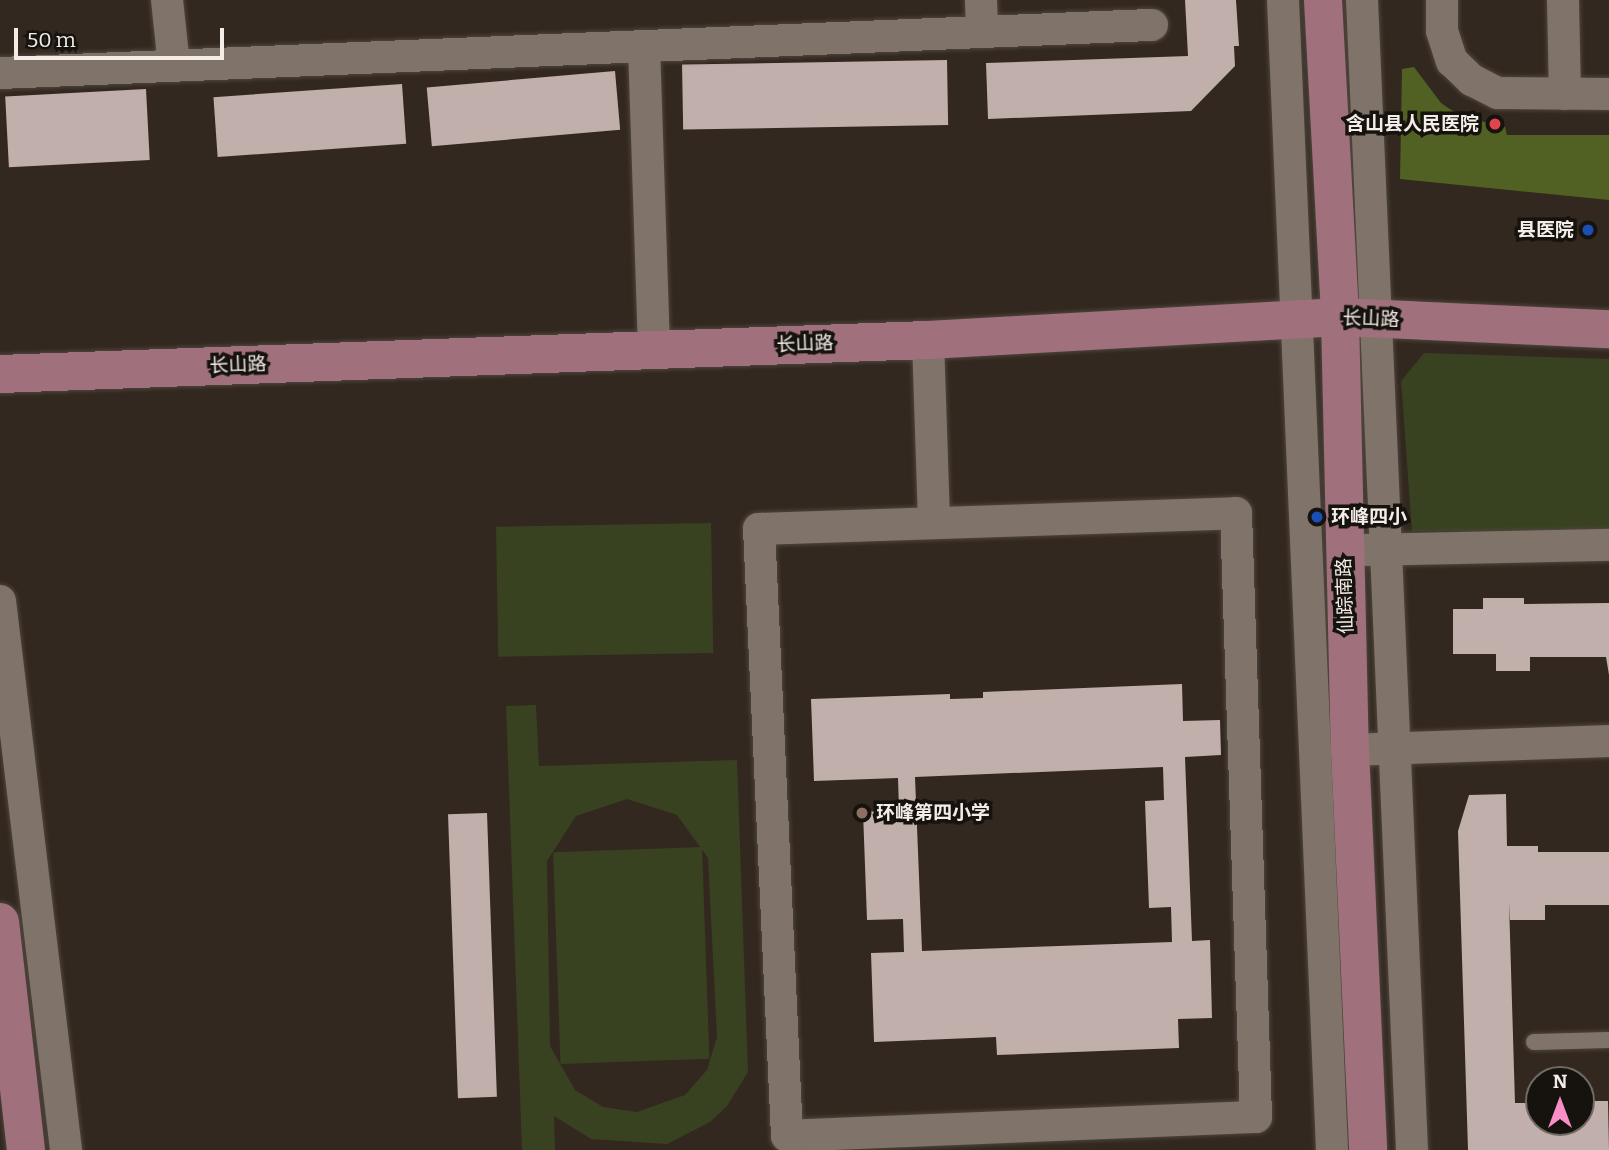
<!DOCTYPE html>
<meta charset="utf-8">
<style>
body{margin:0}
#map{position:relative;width:1609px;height:1150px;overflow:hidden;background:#32281f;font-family:Bitter,"Noto Sans SC",serif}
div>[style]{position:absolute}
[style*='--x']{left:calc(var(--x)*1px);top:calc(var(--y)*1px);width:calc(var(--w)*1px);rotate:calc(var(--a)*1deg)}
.green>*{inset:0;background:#384220;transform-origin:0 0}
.forest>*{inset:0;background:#516123}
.building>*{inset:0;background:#c1afac;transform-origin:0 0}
.roads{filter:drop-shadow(0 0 2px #4e453e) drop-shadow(0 0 2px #4e453e)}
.lane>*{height:16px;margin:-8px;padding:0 8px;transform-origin:8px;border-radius:8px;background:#807369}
.street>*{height:32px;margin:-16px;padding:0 16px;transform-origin:16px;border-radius:16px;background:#807369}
.secondary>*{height:38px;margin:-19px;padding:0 19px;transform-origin:19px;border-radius:19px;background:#a0717c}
.dots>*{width:19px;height:19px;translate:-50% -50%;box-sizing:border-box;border:4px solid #16120e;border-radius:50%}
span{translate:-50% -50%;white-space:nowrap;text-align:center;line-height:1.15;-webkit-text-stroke:7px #16120e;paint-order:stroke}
.poi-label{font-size:19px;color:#f4ede7;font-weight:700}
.right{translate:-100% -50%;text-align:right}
.left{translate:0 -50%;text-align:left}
.street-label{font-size:19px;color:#f4ede7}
.north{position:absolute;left:1525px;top:1066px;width:70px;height:70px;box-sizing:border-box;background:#16120e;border:2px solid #6f6a65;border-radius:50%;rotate:0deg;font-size:19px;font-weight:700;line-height:28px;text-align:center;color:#f4ede7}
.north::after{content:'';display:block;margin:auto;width:24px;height:32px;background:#fa8fc8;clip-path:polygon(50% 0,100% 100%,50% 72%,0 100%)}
.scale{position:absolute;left:14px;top:28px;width:210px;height:32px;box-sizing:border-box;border:4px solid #f4ede7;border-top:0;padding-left:9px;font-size:21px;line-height:24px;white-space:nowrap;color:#f4ede7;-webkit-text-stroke:5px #16120e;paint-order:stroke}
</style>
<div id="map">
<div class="green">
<i style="clip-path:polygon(1424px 353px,1609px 359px,1609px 531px,1412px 531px,1401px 381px)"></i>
<i style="left:711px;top:523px;width:130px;height:215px;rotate:89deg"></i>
<i style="clip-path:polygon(evenodd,536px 705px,539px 766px,737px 760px,748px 1072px,727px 1106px,710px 1122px,667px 1144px,591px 1139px,554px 1116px,555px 1150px,522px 1150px,506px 706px,536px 705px,627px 799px,677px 815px,708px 858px,717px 1037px,707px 1070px,685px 1095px,637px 1112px,603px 1107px,575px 1090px,550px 1046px,547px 861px,576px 816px,627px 799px)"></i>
<i style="left:702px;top:847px;width:212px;height:149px;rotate:88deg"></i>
</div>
<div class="forest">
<i style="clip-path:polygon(1414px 67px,1441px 103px,1460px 116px,1505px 127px,1507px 135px,1609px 135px,1609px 200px,1400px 179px,1402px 69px)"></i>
</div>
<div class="building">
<i style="clip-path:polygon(1185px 0,1236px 0,1239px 46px,1234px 46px,1235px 66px,1191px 111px,988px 119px,986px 63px,1188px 56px)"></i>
<i style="left:947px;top:60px;width:65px;height:265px;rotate:89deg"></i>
<i style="left:615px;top:71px;width:59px;height:189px;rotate:85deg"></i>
<i style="left:402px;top:84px;width:60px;height:189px;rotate:86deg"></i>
<i style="left:146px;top:89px;width:71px;height:141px;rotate:87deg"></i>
<i style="clip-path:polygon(1483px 598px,1524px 598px,1524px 604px,1609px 603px,1609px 675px,1606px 657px,1530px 657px,1530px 671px,1496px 671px,1496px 654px,1453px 654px,1453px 609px,1483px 609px)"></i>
<i style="clip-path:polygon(evenodd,1182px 684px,1183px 721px,1220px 720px,1221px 755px,1185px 757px,1192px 941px,1210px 940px,1212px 1018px,1178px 1019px,1179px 1048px,997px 1055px,996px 1037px,874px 1042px,871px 953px,904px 952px,903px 919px,867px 920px,863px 812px,899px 810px,898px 778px,814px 781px,811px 699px,950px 694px,950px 699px,983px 698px,983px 692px,1182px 684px,1163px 767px,1164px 800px,1145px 801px,1149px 908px,1171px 907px,1172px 942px,922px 951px,915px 777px,1163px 767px)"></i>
<i style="clip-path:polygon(1506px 794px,1507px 846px,1538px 846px,1538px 852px,1609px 852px,1609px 905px,1545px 905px,1545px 920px,1510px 920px,1509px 902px,1515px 1103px,1529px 1103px,1529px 1089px,1539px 1089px,1539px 1122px,1581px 1122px,1581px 1101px,1608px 1101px,1609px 1150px,1468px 1150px,1458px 831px,1469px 795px)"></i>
<i style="left:487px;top:813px;width:284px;height:39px;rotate:88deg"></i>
</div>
<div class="roads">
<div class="lane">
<i style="--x:1534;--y:1042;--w:75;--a:-1.5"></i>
</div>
<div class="street">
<i style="--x:167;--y:0;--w:66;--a:83.9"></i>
<i style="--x:981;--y:0;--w:32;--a:88"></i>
<i style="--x:1283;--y:0;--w:1151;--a:87.56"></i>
<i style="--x:1362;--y:0;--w:1151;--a:87.51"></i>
<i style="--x:1442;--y:0;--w:31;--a:90"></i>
<i style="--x:1442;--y:31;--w:32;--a:72"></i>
<i style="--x:1452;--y:61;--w:28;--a:44"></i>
<i style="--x:1472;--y:80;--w:29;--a:27"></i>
<i style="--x:1498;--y:93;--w:111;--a:0.5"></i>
<i style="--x:1563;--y:0;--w:94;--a:88.8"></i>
<i style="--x:644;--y:46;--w:302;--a:88.1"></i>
<i style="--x:0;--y:73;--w:1153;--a:-2.39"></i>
<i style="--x:928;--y:340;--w:183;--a:88.1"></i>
<i style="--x:1236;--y:513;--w:604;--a:88.1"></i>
<i style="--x:1256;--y:1117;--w:469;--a:177.7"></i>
<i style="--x:787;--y:1136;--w:608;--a:-92.64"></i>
<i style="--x:759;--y:529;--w:477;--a:-1.9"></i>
<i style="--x:1366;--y:550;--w:243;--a:-1.2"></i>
<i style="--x:0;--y:601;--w:553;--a:83.14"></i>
<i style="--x:1350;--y:750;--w:259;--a:-2"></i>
</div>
<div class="secondary">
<i style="--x:1323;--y:0;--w:317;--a:86.9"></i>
<i style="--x:1340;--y:317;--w:433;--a:88.7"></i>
<i style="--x:1350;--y:750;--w:400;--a:87.4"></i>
<i style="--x:0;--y:374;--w:929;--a:-2.1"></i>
<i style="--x:928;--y:340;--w:413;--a:-3.2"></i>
<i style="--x:1340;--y:317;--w:269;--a:2.6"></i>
<i style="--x:0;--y:922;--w:229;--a:83.5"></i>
</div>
</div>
<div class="dots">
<i style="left:1495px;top:124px;background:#e0444e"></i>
<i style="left:1588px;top:230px;background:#1a4fb4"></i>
<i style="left:1317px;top:517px;background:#1a4fb4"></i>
<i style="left:862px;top:813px;background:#8d6e63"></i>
</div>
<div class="poi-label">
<span class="right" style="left:1479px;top:124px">含山县人民医院</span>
<span class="right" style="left:1574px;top:230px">县医院</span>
<span class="left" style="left:1331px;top:517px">环峰四小</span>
<span class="left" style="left:876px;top:813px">环峰第四小学</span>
</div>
<div class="street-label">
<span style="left:1371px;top:319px;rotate:2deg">长山路</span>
<span style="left:805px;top:344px;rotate:-2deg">长山路</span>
<span style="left:238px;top:365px;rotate:-2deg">长山路</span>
<span style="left:1345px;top:596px;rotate:-92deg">仙踪南路</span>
</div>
<div class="north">N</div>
<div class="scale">50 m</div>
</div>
